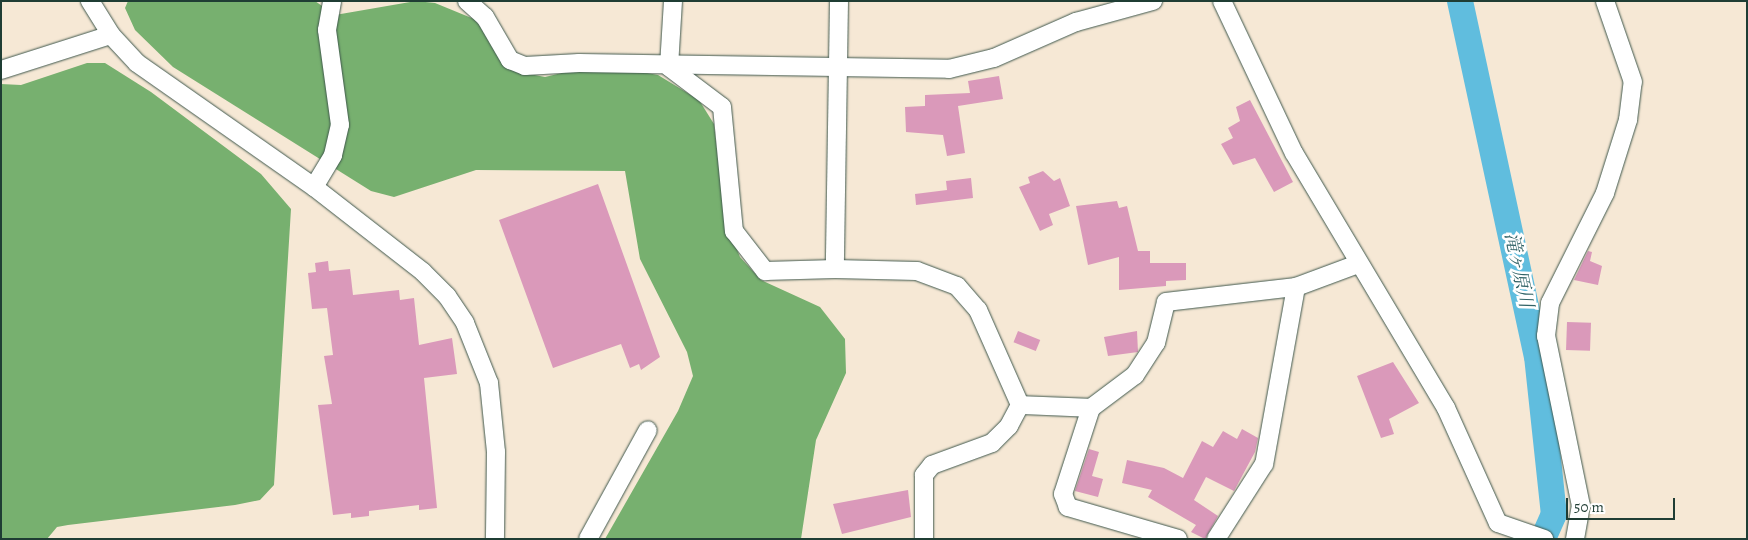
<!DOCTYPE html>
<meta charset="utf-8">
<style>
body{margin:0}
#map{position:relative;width:1748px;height:540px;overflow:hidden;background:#f6e8d5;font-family:Alegreya,"Noto Serif JP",serif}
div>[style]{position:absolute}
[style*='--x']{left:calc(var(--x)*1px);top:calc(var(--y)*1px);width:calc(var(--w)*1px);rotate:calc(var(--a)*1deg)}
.forest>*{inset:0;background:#77b06f}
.river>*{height:26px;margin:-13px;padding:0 13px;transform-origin:13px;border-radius:13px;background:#60bdde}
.building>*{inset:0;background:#da99ba;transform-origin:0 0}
.roads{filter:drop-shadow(0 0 1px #3f574c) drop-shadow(0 0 1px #3f574c)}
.minor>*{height:18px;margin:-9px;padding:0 9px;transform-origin:9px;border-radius:9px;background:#fff}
span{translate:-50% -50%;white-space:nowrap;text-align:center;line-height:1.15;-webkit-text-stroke:5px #fff;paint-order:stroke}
.water-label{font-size:19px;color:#326367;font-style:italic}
.frame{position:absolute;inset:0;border:2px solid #1f3d34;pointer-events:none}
.scale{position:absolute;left:1566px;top:498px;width:109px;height:22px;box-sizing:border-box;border:2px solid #1f3d34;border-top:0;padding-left:6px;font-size:15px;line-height:18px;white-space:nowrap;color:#1f3d34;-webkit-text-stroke:4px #fff;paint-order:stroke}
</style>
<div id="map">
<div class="forest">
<i style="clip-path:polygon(128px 1px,315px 1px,335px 15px,416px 1px,435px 3px,474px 19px,519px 72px,545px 77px,599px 64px,658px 75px,699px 100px,714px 124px,725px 220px,740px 257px,761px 280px,820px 307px,845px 339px,846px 373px,816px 440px,801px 539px,605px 539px,678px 411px,693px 376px,687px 352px,640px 259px,625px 171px,476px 170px,394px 197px,371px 191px,173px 67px,135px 30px,125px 8px)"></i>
<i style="clip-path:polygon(87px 63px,105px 63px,151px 92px,261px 174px,291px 209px,274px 485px,260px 500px,235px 505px,68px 525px,57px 527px,47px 539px,1px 539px,1px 84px,21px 85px)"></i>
</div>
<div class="river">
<i style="--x:1460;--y:1;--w:363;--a:77.8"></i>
<i style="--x:1537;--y:356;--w:159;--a:83.9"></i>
<i style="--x:1554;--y:514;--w:27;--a:114"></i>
</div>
<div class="building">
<i style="clip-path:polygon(999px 76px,1003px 99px,958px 106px,965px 153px,947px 156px,943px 135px,906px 132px,905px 107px,925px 106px,925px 95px,970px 93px,968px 81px)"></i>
<i style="clip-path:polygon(1250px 100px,1293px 182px,1274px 192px,1255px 158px,1233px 165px,1221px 144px,1233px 138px,1228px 128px,1240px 121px,1236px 107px)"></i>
<i style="clip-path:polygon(1043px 171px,1054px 181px,1060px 178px,1070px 206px,1049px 214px,1053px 225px,1040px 231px,1019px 187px,1030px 183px,1028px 177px)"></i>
<i style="clip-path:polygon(971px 178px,973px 198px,916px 205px,915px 194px,947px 190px,946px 181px)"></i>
<i style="clip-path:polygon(598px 184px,660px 357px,641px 370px,639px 364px,630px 368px,621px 344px,553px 368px,499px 220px)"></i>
<i style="clip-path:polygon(1117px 201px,1119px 208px,1127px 206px,1138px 251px,1150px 251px,1150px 263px,1186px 263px,1186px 280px,1166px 281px,1166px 286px,1119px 290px,1119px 257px,1088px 265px,1076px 206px)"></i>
<i style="clip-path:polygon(1588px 251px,1592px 252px,1590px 261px,1602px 266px,1598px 285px,1574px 280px)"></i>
<i style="clip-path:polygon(328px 261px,329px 271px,350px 269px,353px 295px,399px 290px,400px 300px,414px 298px,419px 345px,452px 338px,457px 374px,424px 378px,437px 508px,419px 510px,419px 505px,369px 511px,369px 516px,351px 518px,351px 513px,333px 515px,318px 405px,332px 404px,324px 356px,333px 355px,327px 308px,312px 309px,308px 273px,316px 272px,315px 263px)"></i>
<i style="left:1567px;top:322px;width:24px;height:28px;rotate:2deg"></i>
<i style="left:1018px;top:331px;width:24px;height:12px;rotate:22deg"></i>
<i style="clip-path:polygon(1137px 331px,1138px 352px,1108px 356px,1104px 337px)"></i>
<i style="clip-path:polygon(1393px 362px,1419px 403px,1389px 419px,1394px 434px,1381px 438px,1357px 376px)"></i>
<i style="clip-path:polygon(1242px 429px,1258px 438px,1255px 452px,1234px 491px,1206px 477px,1194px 500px,1218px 516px,1205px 539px,1191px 532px,1196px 525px,1148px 497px,1152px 490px,1122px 483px,1127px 460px,1164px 468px,1183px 478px,1202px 441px,1213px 447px,1223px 431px,1237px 439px)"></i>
<i style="clip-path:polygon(1089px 449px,1099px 452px,1092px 476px,1103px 479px,1098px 497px,1075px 491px)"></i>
<i style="clip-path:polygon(908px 490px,911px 517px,842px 534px,833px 504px)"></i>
</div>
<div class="roads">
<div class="minor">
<i style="--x:90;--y:1;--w:40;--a:58"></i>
<i style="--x:111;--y:35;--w:38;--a:47"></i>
<i style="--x:137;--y:63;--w:216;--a:35"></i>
<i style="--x:314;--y:187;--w:138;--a:37.9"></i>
<i style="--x:423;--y:272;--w:34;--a:45"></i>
<i style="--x:447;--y:296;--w:32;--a:56"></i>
<i style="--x:465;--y:323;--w:65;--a:68.2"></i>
<i style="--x:489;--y:383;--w:69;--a:84.2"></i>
<i style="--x:496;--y:452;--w:87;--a:90.7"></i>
<i style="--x:467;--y:1;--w:24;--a:42"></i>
<i style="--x:485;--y:17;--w:50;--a:59.8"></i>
<i style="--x:510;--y:60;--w:16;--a:22"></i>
<i style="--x:525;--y:66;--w:54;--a:-3.2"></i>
<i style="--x:579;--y:63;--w:370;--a:0.9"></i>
<i style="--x:949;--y:69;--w:46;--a:-13.7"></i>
<i style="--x:994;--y:58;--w:90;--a:-23.7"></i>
<i style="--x:1076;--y:22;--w:80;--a:-15.3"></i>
<i style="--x:673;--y:1;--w:66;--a:93.5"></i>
<i style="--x:669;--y:67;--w:66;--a:37"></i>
<i style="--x:722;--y:107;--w:125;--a:84.5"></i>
<i style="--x:734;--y:231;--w:51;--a:52.2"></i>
<i style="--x:765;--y:271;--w:70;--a:-1.6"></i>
<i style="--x:839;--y:1;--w:268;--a:90.9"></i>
<i style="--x:835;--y:269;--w:82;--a:1.4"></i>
<i style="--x:917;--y:271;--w:43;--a:20.6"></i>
<i style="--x:957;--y:286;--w:32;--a:49"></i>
<i style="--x:978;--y:310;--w:104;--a:66.1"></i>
<i style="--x:1020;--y:405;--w:24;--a:118"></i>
<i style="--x:1009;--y:426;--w:24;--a:135"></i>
<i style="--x:992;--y:443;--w:64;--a:159.9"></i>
<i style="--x:932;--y:465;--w:13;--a:129"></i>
<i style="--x:924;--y:475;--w:64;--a:90"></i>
<i style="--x:1222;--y:1;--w:168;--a:64.7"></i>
<i style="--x:1294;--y:153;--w:297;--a:59.2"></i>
<i style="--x:1446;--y:408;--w:126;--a:65.7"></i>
<i style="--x:1498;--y:523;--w:49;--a:19.2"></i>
<i style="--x:1;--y:70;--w:115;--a:-17.7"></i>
<i style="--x:314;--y:187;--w:37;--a:-59"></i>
<i style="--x:333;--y:155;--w:31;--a:-77"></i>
<i style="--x:340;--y:125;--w:96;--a:-97.8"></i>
<i style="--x:327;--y:30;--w:29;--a:-80"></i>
<i style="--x:1296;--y:287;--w:66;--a:-20.4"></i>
<i style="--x:1020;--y:405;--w:71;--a:2.4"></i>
<i style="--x:588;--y:539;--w:124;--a:-61.2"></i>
<i style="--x:1178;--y:539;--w:115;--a:-163.8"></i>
<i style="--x:1068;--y:507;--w:14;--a:-111"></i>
<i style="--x:1063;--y:494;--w:90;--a:-72"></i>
<i style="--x:1091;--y:408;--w:55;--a:-36.9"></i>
<i style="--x:1135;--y:375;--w:38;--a:-57"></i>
<i style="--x:1156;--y:343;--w:42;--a:-76.3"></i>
<i style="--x:1166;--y:302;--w:131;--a:-6.6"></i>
<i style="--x:1296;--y:287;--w:180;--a:100.2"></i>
<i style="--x:1264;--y:464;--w:89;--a:122.6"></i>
<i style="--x:1575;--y:539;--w:34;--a:-80"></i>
<i style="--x:1581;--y:506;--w:174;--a:-101.6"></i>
<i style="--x:1546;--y:336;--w:33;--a:-83"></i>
<i style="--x:1550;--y:303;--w:123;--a:-63.4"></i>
<i style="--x:1605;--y:193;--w:77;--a:-72.5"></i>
<i style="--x:1628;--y:120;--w:38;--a:-83"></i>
<i style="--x:1633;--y:82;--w:86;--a:-109.1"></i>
</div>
</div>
<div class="water-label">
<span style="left:1518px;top:270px;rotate:78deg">滝ヶ原川</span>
</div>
<div class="frame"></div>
<div class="scale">50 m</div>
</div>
